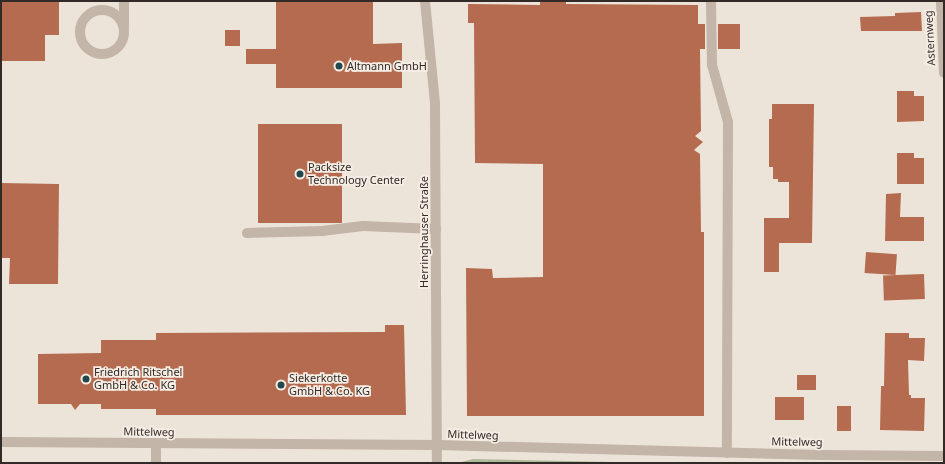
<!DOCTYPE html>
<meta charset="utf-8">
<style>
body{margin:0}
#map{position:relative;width:945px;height:464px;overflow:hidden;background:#ede4d9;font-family:"Noto Sans",sans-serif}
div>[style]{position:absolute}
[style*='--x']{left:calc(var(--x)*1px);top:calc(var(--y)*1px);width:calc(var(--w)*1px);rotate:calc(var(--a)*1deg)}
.green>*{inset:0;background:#afba9b}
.building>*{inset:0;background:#b56b4f;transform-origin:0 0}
.minor>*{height:10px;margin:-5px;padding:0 5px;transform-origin:5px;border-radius:5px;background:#c3b5a7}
.minor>.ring{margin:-5px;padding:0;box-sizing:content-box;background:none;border:10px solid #c3b5a7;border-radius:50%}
.dots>*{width:11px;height:11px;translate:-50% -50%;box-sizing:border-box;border:2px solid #f6eee5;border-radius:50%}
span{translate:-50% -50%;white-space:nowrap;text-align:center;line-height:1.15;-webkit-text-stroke:3.5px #f6eee5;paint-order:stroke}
.street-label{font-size:11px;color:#312a26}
.poi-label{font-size:11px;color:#312a26}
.left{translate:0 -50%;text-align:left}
.frame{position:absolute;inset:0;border:2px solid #312a26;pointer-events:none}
</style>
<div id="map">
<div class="green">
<i style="clip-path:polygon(473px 459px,662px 463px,458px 463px)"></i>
</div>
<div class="building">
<i style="clip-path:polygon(2px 1px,59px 1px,59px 35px,45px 35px,45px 61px,2px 61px)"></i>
<i style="clip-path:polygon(276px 1px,373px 1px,373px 44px,402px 43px,402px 88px,276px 88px,276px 64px,246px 64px,246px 49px,276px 49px)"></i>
<i style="clip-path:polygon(540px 1px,566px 1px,566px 4px,698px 5px,698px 24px,705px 24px,705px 49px,700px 49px,701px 131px,695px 136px,703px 142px,694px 150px,700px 154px,701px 232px,704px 232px,704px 416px,467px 416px,466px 268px,492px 269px,493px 278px,543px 277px,543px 164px,475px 163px,474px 23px,468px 23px,468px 4px,540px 5px)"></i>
<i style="clip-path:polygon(921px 12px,922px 31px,861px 31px,860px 17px,895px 16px,895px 13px)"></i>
<i style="left:718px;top:24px;width:22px;height:25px"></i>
<i style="left:225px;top:30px;width:15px;height:16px"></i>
<i style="clip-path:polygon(897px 91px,914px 91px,914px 96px,924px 96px,924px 121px,897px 122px)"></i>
<i style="clip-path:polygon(772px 104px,814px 104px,812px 243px,779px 243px,779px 272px,764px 272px,764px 218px,789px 218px,789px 182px,778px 182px,778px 179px,773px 179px,773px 167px,769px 167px,769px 119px,772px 119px)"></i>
<i style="left:258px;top:124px;width:84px;height:99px"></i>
<i style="clip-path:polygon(897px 153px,914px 153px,914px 158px,924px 158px,924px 184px,897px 184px)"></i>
<i style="clip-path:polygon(1px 183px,59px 184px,58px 284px,9px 284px,10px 258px,1px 258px)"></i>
<i style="clip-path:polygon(901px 193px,900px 217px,924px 217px,924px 241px,885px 241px,886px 194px)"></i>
<i style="left:866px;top:252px;width:31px;height:21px;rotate:4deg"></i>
<i style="left:924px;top:274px;width:25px;height:41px;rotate:88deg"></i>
<i style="clip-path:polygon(385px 325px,404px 325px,406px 415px,156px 415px,156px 409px,101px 409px,101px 404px,80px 404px,75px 410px,71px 404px,38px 404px,38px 354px,101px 353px,101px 340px,156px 340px,156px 333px,385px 332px)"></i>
<i style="clip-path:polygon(885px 333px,909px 333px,909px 338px,925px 338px,924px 361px,908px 360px,909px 395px,911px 395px,911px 398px,925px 398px,924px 431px,880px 430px,881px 386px,884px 386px)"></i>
<i style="left:797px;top:375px;width:19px;height:15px"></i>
<i style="left:775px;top:397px;width:29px;height:23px"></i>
<i style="left:837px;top:406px;width:14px;height:25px"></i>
</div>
<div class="minor">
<i style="--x:425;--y:1;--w:102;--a:84.4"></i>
<i style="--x:435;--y:103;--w:360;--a:89.7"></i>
<i style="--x:711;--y:1;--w:64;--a:89.1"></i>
<i style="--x:712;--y:65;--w:59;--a:74.3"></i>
<i style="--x:728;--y:122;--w:331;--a:90.2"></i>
<i style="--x:941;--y:1;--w:72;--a:87.6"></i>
<i class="ring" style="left:80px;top:10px;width:34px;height:34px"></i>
<i style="--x:124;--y:27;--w:26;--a:-90"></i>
<i style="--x:247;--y:233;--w:75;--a:-1.5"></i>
<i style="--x:322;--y:231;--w:41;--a:-7"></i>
<i style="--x:363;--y:226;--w:73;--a:2.4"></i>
<i style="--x:1;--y:442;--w:436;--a:0.4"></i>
<i style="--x:437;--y:445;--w:384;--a:1.5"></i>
<i style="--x:821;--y:455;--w:123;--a:0.5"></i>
<i style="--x:156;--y:444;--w:19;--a:90"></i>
</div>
<div class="dots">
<i style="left:339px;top:66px;background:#22484d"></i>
<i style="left:300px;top:174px;background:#22484d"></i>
<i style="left:86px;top:379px;background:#22484d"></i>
<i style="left:281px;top:385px;background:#22484d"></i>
</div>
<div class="street-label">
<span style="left:930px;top:38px;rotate:-93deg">Asternweg</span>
<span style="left:424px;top:232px;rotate:-90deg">Herringhauser Straße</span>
<span style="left:149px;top:432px;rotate:1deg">Mittelweg</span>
<span style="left:473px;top:435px;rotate:2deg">Mittelweg</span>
<span style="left:797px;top:442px;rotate:1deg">Mittelweg</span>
</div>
<div class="poi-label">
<span class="left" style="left:347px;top:66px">Altmann GmbH</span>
<span class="left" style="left:308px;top:174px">Packsize<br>Technology Center</span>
<span class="left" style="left:94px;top:379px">Friedrich Ritschel<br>GmbH &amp; Co. KG</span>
<span class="left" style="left:289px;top:385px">Siekerkotte<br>GmbH &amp; Co. KG</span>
</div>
<div class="frame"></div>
</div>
